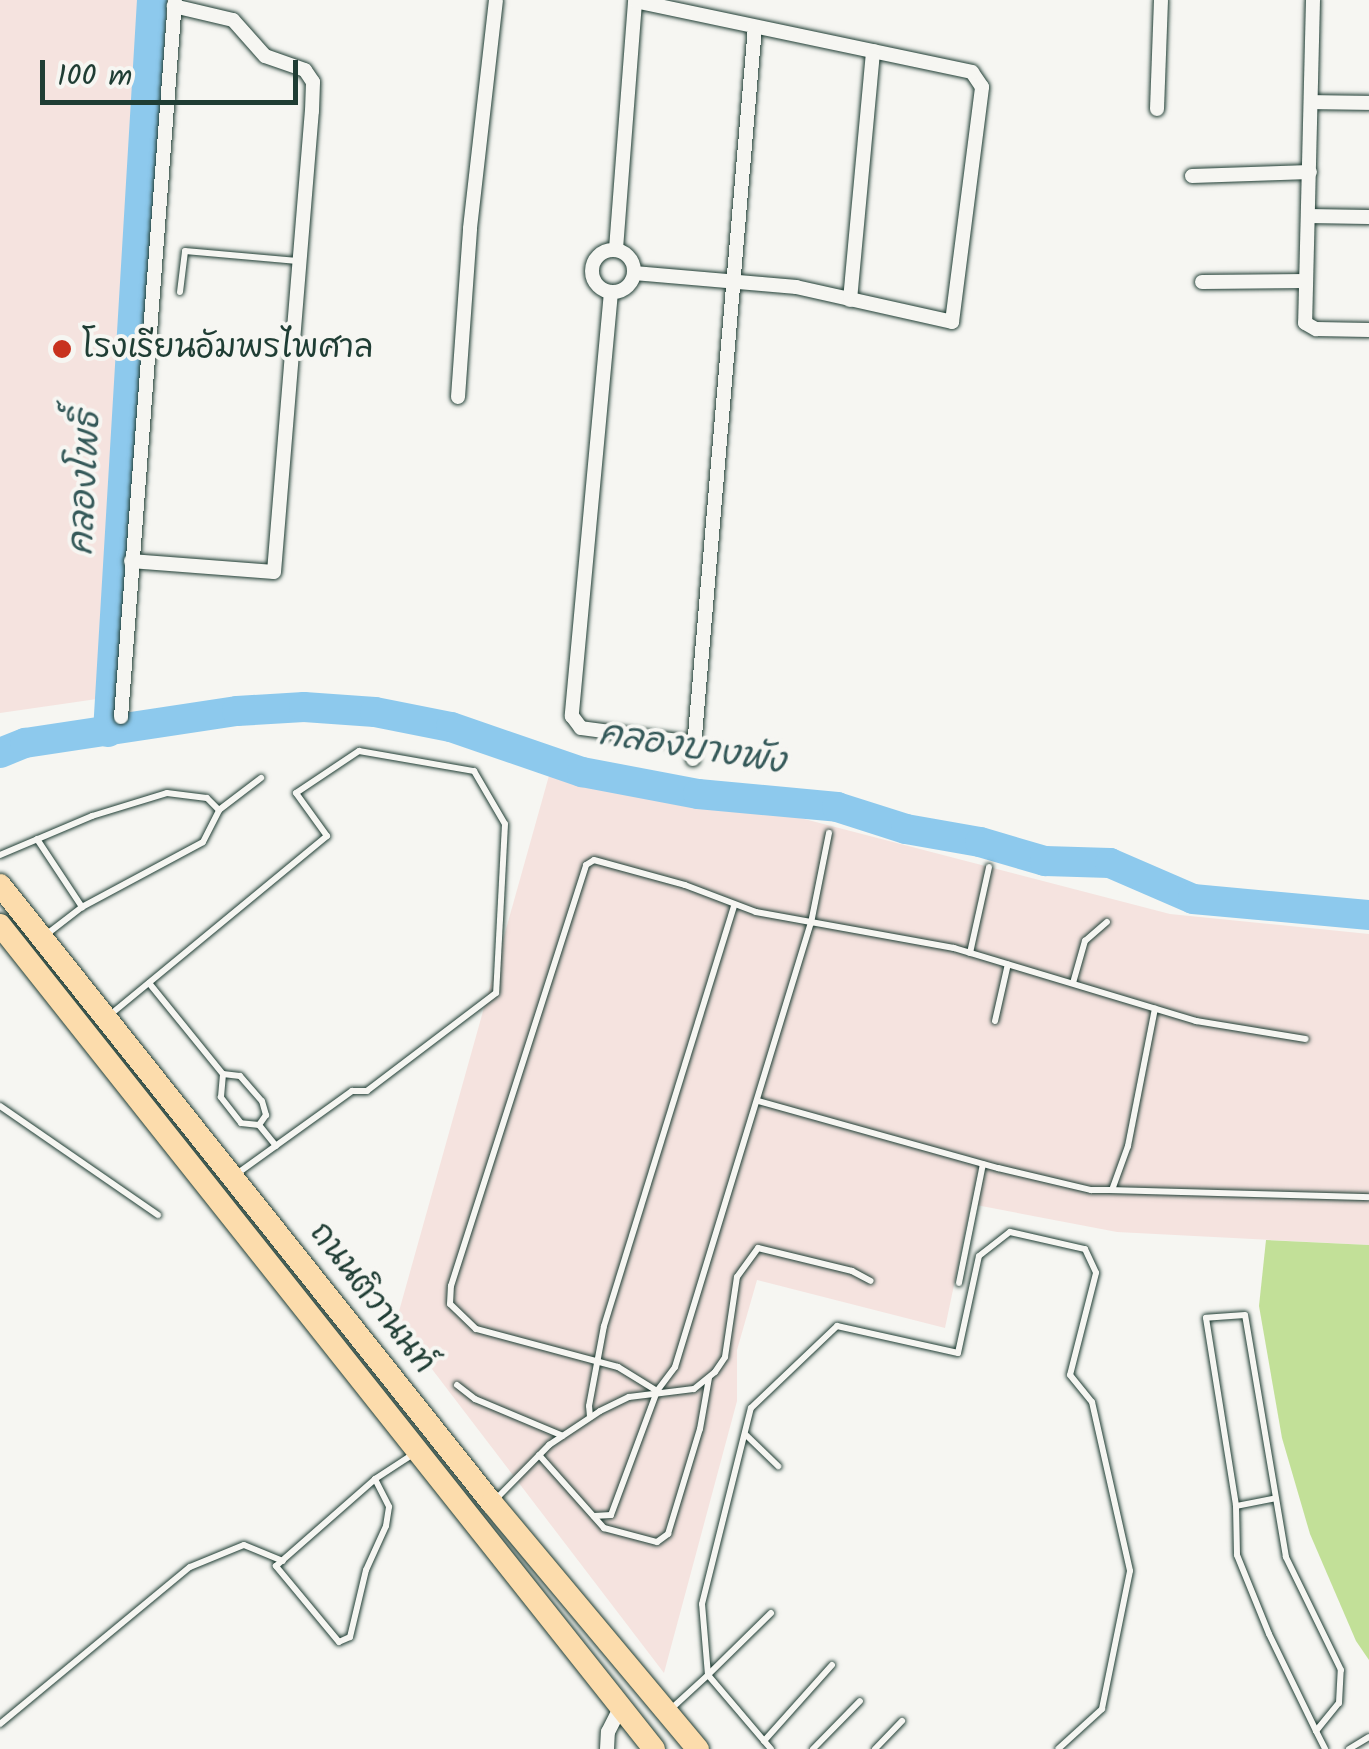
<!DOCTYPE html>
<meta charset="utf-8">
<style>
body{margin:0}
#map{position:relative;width:1369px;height:1749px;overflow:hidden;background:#f6f6f2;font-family:Kalam,"Playpen Sans Thai",sans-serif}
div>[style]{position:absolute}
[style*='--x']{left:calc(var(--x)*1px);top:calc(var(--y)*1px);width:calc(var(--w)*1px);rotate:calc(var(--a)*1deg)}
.built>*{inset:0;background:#f5e3df}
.green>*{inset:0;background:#c2e098}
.river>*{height:30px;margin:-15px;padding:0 15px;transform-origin:15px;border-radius:15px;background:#8dc9ed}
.roads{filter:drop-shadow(0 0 2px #1f3d34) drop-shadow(0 0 2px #1f3d34)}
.service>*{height:6px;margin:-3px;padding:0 3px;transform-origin:3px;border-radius:3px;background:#f6f6f2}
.minor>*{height:14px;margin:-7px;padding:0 7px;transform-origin:7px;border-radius:7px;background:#f6f6f2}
.minor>.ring{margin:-7px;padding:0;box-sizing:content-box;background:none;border:14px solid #f6f6f2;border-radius:50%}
.primary>*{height:22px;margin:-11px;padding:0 11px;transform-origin:11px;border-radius:11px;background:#fcdcac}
.dots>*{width:28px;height:28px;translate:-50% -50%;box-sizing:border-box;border:5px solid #f6f6f2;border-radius:50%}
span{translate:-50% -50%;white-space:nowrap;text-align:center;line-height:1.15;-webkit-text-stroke:8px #f6f6f2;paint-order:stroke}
.poi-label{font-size:32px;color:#1f3d34}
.left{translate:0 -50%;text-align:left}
.street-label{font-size:32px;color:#1f3d34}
.water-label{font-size:35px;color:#355959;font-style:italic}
.scale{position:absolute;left:40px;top:60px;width:258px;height:45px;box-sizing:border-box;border:5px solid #1f3d34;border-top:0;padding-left:12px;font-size:30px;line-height:35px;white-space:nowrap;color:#1f3d34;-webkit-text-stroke:8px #f6f6f2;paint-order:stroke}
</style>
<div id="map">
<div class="built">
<i style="clip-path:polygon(0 0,151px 0,97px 699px,0 713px)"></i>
<i style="clip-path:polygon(550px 772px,785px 814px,1170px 914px,1369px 934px,1369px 1245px,1117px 1232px,971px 1204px,945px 1328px,757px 1280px,737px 1350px,737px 1401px,664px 1673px,396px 1322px)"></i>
</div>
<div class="green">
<i style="clip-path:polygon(1266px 1240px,1369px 1245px,1369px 1660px,1356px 1641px,1310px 1534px,1282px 1438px,1259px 1306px)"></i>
</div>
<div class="river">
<i style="--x:108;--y:732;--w:733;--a:-86.56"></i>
<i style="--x:0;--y:753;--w:27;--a:-22"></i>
<i style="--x:25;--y:743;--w:214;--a:-8.6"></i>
<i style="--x:237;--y:711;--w:67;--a:-3.4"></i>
<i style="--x:304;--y:707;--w:71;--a:4"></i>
<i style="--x:375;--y:712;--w:77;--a:11.2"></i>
<i style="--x:451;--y:727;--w:139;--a:19"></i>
<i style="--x:582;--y:772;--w:118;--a:10.7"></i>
<i style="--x:698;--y:794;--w:140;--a:5.3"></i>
<i style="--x:837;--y:807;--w:72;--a:17.7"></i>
<i style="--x:906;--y:829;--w:75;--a:10"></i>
<i style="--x:980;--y:842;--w:68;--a:16.3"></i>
<i style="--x:1045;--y:861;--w:65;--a:1.8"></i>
<i style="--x:1110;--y:863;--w:90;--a:23.4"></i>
<i style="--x:1193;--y:899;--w:177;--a:5.2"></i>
</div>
<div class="roads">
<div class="service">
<i style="--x:180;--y:292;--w:41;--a:-83"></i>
<i style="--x:185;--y:251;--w:113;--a:5.1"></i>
<i style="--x:37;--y:839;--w:82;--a:56.5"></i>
<i style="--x:0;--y:855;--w:100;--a:-23"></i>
<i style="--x:92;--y:816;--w:78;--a:-17"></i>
<i style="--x:167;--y:793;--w:40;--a:7.1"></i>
<i style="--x:207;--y:798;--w:17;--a:45"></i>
<i style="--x:47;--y:934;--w:44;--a:-37.6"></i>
<i style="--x:82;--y:907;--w:137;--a:-28.2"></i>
<i style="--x:203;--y:842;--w:36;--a:-63"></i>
<i style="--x:219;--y:810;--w:53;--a:-37.3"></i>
<i style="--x:970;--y:953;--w:88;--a:-77.5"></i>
<i style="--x:149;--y:983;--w:117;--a:50.9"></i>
<i style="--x:223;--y:1074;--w:17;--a:7"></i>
<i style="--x:240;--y:1076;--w:33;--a:49"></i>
<i style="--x:262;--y:1101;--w:15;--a:74"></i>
<i style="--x:266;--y:1115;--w:12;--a:125"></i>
<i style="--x:259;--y:1125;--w:18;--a:-174"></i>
<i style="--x:241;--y:1123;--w:33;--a:-128"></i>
<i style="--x:221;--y:1097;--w:23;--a:-85"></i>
<i style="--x:1073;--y:983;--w:44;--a:-74.1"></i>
<i style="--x:1085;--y:941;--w:29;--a:-41"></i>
<i style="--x:111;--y:1014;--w:280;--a:-39.5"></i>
<i style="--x:327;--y:836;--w:53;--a:-125.8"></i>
<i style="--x:296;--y:793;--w:76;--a:-33.7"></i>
<i style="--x:359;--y:751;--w:117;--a:9.9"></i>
<i style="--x:474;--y:771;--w:61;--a:59.7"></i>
<i style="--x:505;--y:824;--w:169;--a:93"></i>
<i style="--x:496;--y:993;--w:162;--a:142.8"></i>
<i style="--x:367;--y:1091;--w:15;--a:180"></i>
<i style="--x:352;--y:1091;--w:140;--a:144.3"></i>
<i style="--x:995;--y:1021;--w:58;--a:-77.2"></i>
<i style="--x:758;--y:1101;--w:249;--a:15.6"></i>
<i style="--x:998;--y:1168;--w:96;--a:13.3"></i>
<i style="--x:1091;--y:1190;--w:21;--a:0"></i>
<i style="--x:1112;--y:1190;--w:47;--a:-70"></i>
<i style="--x:1128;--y:1146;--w:140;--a:-78.9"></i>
<i style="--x:0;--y:1106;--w:192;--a:34.6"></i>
<i style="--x:259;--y:1125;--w:27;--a:51"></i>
<i style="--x:1112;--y:1190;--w:257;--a:1.6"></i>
<i style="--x:959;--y:1283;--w:121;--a:-78.6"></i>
<i style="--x:457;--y:1385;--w:23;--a:38"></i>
<i style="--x:475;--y:1399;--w:95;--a:22.8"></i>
<i style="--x:657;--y:1391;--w:46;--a:-148.4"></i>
<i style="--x:618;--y:1367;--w:147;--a:-165"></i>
<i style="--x:476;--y:1329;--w:36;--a:-136"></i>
<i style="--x:450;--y:1304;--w:18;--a:-87"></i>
<i style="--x:451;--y:1286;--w:442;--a:-72.2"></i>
<i style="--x:586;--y:865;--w:9;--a:-32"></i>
<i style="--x:594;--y:860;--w:94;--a:15.4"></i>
<i style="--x:685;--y:885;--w:76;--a:20.8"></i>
<i style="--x:756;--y:912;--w:201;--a:10.3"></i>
<i style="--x:954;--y:948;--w:253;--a:16.8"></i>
<i style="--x:1196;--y:1021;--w:111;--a:9.3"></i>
<i style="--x:590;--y:1417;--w:11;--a:-95"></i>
<i style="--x:589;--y:1406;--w:81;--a:-79.4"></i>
<i style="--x:604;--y:1326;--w:441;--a:-72.8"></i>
<i style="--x:746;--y:1435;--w:45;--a:44.1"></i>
<i style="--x:539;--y:1455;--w:98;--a:48.3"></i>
<i style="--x:604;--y:1528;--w:55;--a:14.8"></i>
<i style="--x:657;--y:1542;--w:14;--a:-36"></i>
<i style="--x:668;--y:1534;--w:110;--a:-73.1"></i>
<i style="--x:700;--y:1429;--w:52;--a:-80"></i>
<i style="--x:375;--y:1479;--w:31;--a:63"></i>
<i style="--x:389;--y:1507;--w:19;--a:99"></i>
<i style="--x:386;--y:1526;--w:48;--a:114.4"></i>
<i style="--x:366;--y:1570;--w:69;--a:103.4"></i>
<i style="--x:350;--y:1637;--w:12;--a:156"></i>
<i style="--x:339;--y:1642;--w:99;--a:-129.7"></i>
<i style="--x:276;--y:1566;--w:132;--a:-41.3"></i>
<i style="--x:375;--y:1479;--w:48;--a:-33"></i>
<i style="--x:496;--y:1499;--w:76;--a:-45.5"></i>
<i style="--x:549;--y:1445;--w:61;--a:-33.7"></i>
<i style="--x:600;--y:1411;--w:32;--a:-26"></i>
<i style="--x:629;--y:1397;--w:65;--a:-7"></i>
<i style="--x:694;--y:1389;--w:27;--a:-39"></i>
<i style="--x:715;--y:1372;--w:18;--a:-56"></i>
<i style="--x:725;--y:1357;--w:81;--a:-81.5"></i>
<i style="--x:737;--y:1277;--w:36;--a:-54"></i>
<i style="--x:758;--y:1248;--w:97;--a:13.7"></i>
<i style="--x:852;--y:1271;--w:21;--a:28"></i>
<i style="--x:1236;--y:1506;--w:38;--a:-11"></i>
<i style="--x:594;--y:1516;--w:17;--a:-3"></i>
<i style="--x:611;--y:1515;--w:132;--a:-69.6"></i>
<i style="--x:657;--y:1391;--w:30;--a:-53"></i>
<i style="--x:675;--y:1367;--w:464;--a:-73"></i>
<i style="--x:811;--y:923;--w:92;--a:-78.7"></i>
<i style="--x:771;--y:1613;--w:88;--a:135.5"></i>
<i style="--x:708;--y:1675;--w:97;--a:49.6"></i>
<i style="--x:672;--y:1708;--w:49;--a:-42.5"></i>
<i style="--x:708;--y:1675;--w:71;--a:-94.8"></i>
<i style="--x:702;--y:1604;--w:202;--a:-76"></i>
<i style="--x:751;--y:1408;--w:119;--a:-43.6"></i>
<i style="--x:837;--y:1326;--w:124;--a:12.6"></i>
<i style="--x:958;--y:1353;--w:99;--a:-77.8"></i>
<i style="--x:979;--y:1256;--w:39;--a:-38"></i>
<i style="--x:1010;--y:1232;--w:77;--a:12.8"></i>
<i style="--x:1085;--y:1249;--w:26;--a:65"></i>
<i style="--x:1096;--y:1273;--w:105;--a:104.3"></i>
<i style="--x:1070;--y:1375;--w:35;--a:51"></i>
<i style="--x:1092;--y:1402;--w:173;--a:77.3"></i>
<i style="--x:1130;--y:1571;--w:141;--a:101.5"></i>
<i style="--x:1102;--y:1709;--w:59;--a:137.7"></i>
<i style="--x:0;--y:1724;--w:246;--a:-39.6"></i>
<i style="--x:190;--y:1567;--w:58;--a:-22.2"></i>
<i style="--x:244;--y:1545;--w:42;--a:22.3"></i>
<i style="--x:1316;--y:1731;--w:36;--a:-51"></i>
<i style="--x:1339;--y:1703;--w:33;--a:-87"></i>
<i style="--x:1341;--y:1670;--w:126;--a:-116"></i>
<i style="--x:1286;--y:1557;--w:245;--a:-99.6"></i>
<i style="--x:1245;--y:1315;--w:39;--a:176"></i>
<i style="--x:1206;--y:1318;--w:190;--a:80.9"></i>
<i style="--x:1236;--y:1506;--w:49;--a:88.8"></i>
<i style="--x:1237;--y:1555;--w:85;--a:67.9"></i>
<i style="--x:1269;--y:1634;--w:108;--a:64.1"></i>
<i style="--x:1316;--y:1731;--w:20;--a:63"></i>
<i style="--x:764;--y:1741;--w:102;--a:-48.2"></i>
<i style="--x:813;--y:1749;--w:67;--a:-45.6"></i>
<i style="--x:875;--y:1749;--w:39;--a:-46"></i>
<i style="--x:1349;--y:1749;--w:23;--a:-31"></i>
</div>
<div class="minor">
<i style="--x:1313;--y:0;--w:323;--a:91.4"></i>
<i style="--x:1305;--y:323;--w:13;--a:29"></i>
<i style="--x:1316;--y:329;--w:53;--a:1.1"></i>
<i style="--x:1312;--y:102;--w:57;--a:1"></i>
<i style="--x:1157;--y:109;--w:109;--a:-87.9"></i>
<i style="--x:1192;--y:176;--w:118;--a:-1.9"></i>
<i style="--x:1308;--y:216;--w:61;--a:0.9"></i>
<i style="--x:616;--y:249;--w:250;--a:-85.6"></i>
<i class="ring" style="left:592px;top:250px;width:28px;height:28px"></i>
<i style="--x:634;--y:273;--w:163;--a:4.9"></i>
<i style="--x:796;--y:287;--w:160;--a:12.6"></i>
<i style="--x:952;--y:322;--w:237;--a:-82.7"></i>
<i style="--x:982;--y:87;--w:18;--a:-124"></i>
<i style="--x:972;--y:72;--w:344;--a:-168.1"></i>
<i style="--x:1202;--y:282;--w:104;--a:-0.6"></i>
<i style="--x:611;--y:292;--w:426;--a:95.3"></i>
<i style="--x:572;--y:716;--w:15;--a:53"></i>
<i style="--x:581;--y:728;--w:114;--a:7.6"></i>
<i style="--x:850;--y:300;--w:250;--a:-84.7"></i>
<i style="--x:458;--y:397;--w:169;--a:-85.9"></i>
<i style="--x:470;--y:228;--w:229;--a:-83.5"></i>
<i style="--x:131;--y:561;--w:143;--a:4.4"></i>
<i style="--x:274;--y:572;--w:463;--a:-85.3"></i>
<i style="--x:312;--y:111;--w:29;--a:-88"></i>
<i style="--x:313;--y:82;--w:14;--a:-124"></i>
<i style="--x:305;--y:70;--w:42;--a:-160.7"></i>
<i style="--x:265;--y:56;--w:48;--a:-131.6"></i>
<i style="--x:233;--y:20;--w:61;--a:-166.7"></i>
<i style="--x:121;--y:717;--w:718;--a:-85.69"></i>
<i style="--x:693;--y:759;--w:735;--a:-85.16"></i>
<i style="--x:607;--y:1749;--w:17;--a:-87"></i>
<i style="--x:608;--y:1732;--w:28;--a:-63"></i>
</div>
<div class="primary">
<i style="--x:0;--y:885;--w:790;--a:51.48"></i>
<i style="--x:492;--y:1503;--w:321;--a:50.1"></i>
<i style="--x:0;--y:925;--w:1052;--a:51.56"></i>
</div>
</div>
<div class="dots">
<i style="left:62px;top:349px;background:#c8321e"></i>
</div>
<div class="poi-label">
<span class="left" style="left:82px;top:349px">โรงเรียนอัมพรไพศาล</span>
</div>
<div class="street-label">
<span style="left:371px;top:1299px;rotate:52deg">ถนนติวานนท์</span>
</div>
<div class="water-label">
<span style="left:86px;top:483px;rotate:-87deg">คลองโพธิ์</span>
<span style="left:692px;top:749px;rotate:9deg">คลองบางพัง</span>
</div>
<div class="scale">100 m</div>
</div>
